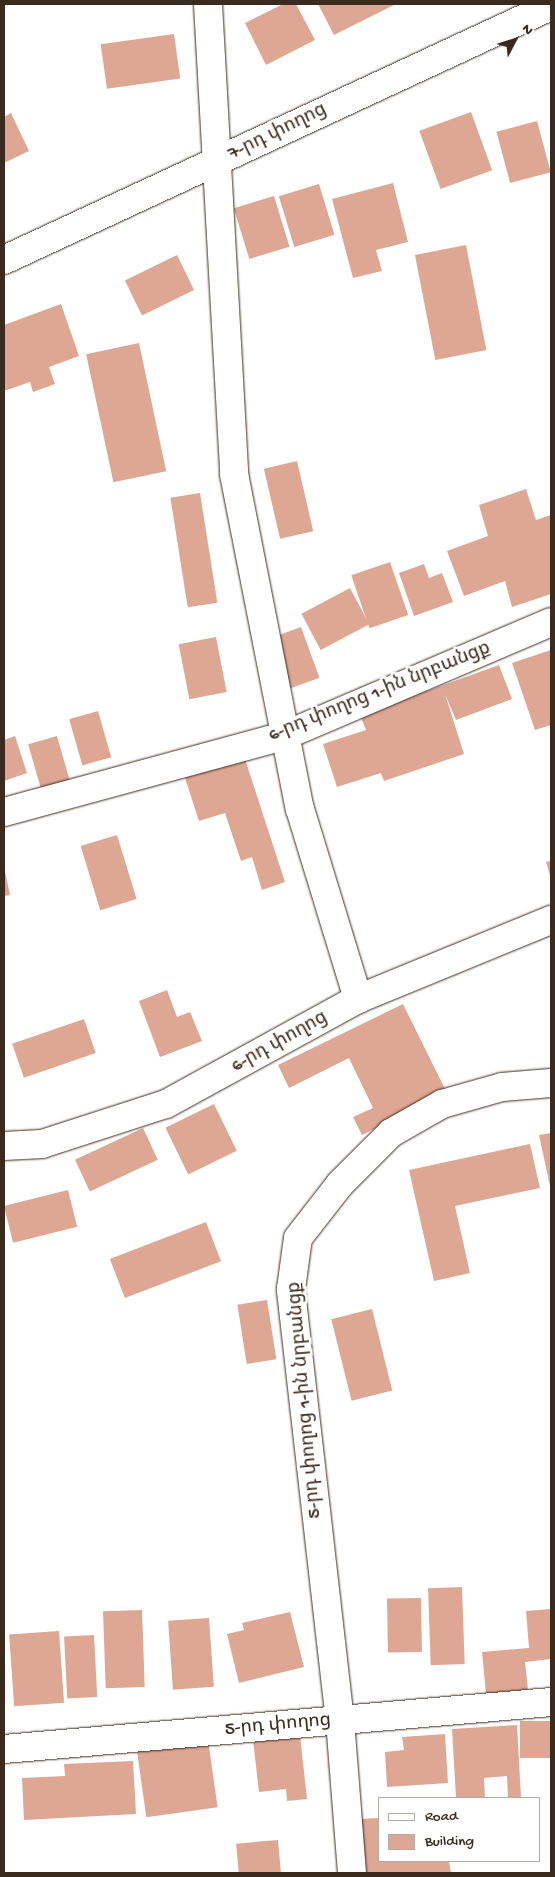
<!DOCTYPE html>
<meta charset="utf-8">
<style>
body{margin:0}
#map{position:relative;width:555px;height:1877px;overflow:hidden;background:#fff;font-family:"Gochi Hand","Noto Sans Armenian",sans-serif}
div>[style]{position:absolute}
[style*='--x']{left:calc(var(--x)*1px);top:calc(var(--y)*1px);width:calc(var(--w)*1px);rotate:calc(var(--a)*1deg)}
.building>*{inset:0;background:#dda793;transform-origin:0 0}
.roads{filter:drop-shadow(0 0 1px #3b2a1e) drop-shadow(0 0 1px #3b2a1e)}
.minor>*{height:28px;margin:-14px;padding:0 14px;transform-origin:14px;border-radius:14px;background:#fff}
span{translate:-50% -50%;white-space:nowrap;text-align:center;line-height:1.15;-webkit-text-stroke:5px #fff;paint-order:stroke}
.street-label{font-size:19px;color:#3b2a1e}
.frame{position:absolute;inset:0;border:5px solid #3b2a1e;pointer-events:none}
.legend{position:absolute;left:378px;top:1797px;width:162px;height:65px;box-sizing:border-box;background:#fff;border:1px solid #b1aaa5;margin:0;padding:6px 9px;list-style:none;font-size:15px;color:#3b2a1e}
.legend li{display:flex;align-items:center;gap:10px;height:25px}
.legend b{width:25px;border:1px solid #b1aaa5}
.north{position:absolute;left:490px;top:15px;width:50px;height:50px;-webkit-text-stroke:4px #fff;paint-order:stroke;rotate:50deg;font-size:14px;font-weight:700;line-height:20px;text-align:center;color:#3b2a1e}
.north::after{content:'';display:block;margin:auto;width:18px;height:22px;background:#3b2a1e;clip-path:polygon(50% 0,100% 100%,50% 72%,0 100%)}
</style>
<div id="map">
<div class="building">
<i style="clip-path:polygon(283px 4px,296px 4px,315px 40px,266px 65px,245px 23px)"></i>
<i style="clip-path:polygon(318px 4px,396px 4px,334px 35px)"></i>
<i style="left:174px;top:34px;width:45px;height:74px;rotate:82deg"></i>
<i style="left:471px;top:112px;width:62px;height:55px;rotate:70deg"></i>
<i style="clip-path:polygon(11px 113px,29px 151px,4px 163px,4px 117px)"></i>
<i style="left:537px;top:121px;width:53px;height:42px;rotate:75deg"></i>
<i style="clip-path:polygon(393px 183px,408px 242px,376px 250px,382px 271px,353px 278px,332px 199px)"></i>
<i style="left:319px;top:184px;width:53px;height:42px;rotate:73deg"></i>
<i style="left:274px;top:196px;width:53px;height:42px;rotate:73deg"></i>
<i style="left:466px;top:245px;width:107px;height:52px;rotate:79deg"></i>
<i style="left:177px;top:255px;width:39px;height:58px;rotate:64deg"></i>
<i style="clip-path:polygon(61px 304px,79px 356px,49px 367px,55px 384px,33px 392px,30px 382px,4px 391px,4px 325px)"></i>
<i style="left:139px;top:343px;width:131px;height:54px;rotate:78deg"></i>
<i style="left:297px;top:461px;width:72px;height:34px;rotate:77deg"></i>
<i style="clip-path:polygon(526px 489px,536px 520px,551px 515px,551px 594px,512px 607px,505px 581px,464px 596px,447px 551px,488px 536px,479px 505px)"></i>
<i style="left:200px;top:493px;width:111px;height:30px;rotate:81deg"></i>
<i style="left:390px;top:562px;width:56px;height:41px;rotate:71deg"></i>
<i style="clip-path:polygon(424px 564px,429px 578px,442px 573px,453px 602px,414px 616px,399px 573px)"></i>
<i style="left:350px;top:588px;width:41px;height:55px;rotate:62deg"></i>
<i style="left:301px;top:627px;width:54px;height:35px;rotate:70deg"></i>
<i style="left:216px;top:637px;width:56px;height:38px;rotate:79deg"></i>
<i style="clip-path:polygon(551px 650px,551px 725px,535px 730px,512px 663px)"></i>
<i style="clip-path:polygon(499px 665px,512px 699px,456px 720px,445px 694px,464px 754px,384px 781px,381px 773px,337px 787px,323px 744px,366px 730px,360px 715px)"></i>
<i style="left:98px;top:711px;width:48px;height:30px;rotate:74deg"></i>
<i style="clip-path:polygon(15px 736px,27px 773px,4px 781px,4px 740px)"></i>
<i style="left:57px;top:736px;width:48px;height:30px;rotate:74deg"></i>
<i style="clip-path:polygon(245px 759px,285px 882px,262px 890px,252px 857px,241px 861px,225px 813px,199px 821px,185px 778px)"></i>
<i style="left:117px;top:835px;width:67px;height:38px;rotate:73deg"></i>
<i style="clip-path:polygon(551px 861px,551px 879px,546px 862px)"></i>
<i style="clip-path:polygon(4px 867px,10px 895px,4px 896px)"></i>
<i style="clip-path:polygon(167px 990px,177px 1017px,190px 1012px,202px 1041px,160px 1057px,139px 1001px)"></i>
<i style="clip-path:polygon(403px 1004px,447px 1093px,362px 1135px,353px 1117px,373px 1108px,349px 1058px,289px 1088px,278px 1065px)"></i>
<i style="left:84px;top:1019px;width:36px;height:76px;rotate:71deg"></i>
<i style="left:214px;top:1104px;width:52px;height:54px;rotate:64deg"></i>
<i style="left:143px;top:1128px;width:35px;height:75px;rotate:65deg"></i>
<i style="clip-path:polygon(551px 1133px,551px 1186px,550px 1186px,539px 1135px)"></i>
<i style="clip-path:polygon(530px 1144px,540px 1188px,455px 1206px,470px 1273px,434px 1281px,409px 1170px)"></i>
<i style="left:68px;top:1190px;width:38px;height:66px;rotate:76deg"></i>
<i style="left:206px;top:1222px;width:42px;height:103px;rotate:69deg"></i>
<i style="left:267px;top:1300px;width:60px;height:30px;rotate:81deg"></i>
<i style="left:372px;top:1309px;width:84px;height:42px;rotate:76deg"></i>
<i style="left:462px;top:1587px;width:77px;height:34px;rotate:88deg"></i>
<i style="left:421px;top:1598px;width:54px;height:34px;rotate:89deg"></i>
<i style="clip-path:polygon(551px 1609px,551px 1659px,525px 1662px,528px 1690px,486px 1694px,482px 1652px,529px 1648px,526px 1611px)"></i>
<i style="left:142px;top:1610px;width:77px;height:39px;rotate:88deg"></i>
<i style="clip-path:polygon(290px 1612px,304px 1667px,239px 1683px,227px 1634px,244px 1630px,242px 1623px)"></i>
<i style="left:209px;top:1618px;width:69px;height:41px;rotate:86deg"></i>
<i style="left:59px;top:1631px;width:72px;height:50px;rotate:86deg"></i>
<i style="left:94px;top:1635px;width:62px;height:30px;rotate:87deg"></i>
<i style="left:551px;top:1721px;width:37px;height:31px;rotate:90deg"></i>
<i style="clip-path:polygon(517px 1725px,521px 1797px,508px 1797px,507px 1776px,484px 1778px,485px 1798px,456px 1798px,452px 1729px)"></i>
<i style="clip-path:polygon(445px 1734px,448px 1783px,387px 1787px,385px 1752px,404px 1750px,402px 1737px)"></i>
<i style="clip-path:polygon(300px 1735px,307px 1799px,287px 1801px,286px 1789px,259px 1792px,253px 1740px)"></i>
<i style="left:208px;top:1739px;width:69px;height:72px;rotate:82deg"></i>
<i style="clip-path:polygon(133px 1761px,136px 1814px,24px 1820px,22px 1778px,65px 1776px,64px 1764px)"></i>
<i style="clip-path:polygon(379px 1818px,379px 1861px,449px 1861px,451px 1873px,365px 1873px,360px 1819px)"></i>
<i style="left:278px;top:1840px;width:33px;height:42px;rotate:85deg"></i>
</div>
<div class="roads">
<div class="minor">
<i style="--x:208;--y:4;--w:471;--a:86.8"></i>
<i style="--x:234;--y:474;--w:341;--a:78.9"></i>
<i style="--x:300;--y:809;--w:199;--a:73"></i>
<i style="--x:4;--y:260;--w:603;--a:-24.91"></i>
<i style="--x:4;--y:812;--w:290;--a:-15.2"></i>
<i style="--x:284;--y:736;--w:290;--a:-23.1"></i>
<i style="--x:4;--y:1146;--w:38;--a:-3"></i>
<i style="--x:42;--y:1144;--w:130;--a:-17.9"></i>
<i style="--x:166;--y:1104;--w:219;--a:-28.7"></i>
<i style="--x:358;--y:999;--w:209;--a:-22.3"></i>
<i style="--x:4;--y:1749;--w:549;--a:-4.91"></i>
<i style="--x:352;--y:1873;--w:152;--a:-94.5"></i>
<i style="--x:340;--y:1721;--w:435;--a:-96.5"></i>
<i style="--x:291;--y:1289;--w:51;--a:-82.2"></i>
<i style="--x:298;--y:1238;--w:68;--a:-52.1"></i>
<i style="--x:340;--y:1184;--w:72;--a:-45"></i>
<i style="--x:391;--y:1133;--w:59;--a:-29.6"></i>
<i style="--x:442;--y:1104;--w:62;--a:-15.8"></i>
<i style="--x:502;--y:1087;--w:49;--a:-4.7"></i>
</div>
</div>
<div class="street-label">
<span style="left:278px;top:133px;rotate:-26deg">7-րդ փողոց</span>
<span style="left:380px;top:693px;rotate:-22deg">6-րդ փողոց 1-ին նրբանցք</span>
<span style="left:280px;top:1043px;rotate:-29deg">6-րդ փողոց</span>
<span style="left:306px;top:1400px;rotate:-95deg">5-րդ փողոց 1-ին նրբանցք</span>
<span style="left:278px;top:1726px;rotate:-5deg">5-րդ փողոց</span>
</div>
<div class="frame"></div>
<ul class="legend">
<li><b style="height:6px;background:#fff"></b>Road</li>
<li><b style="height:14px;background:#dda793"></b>Building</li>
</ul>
<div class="north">N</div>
</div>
